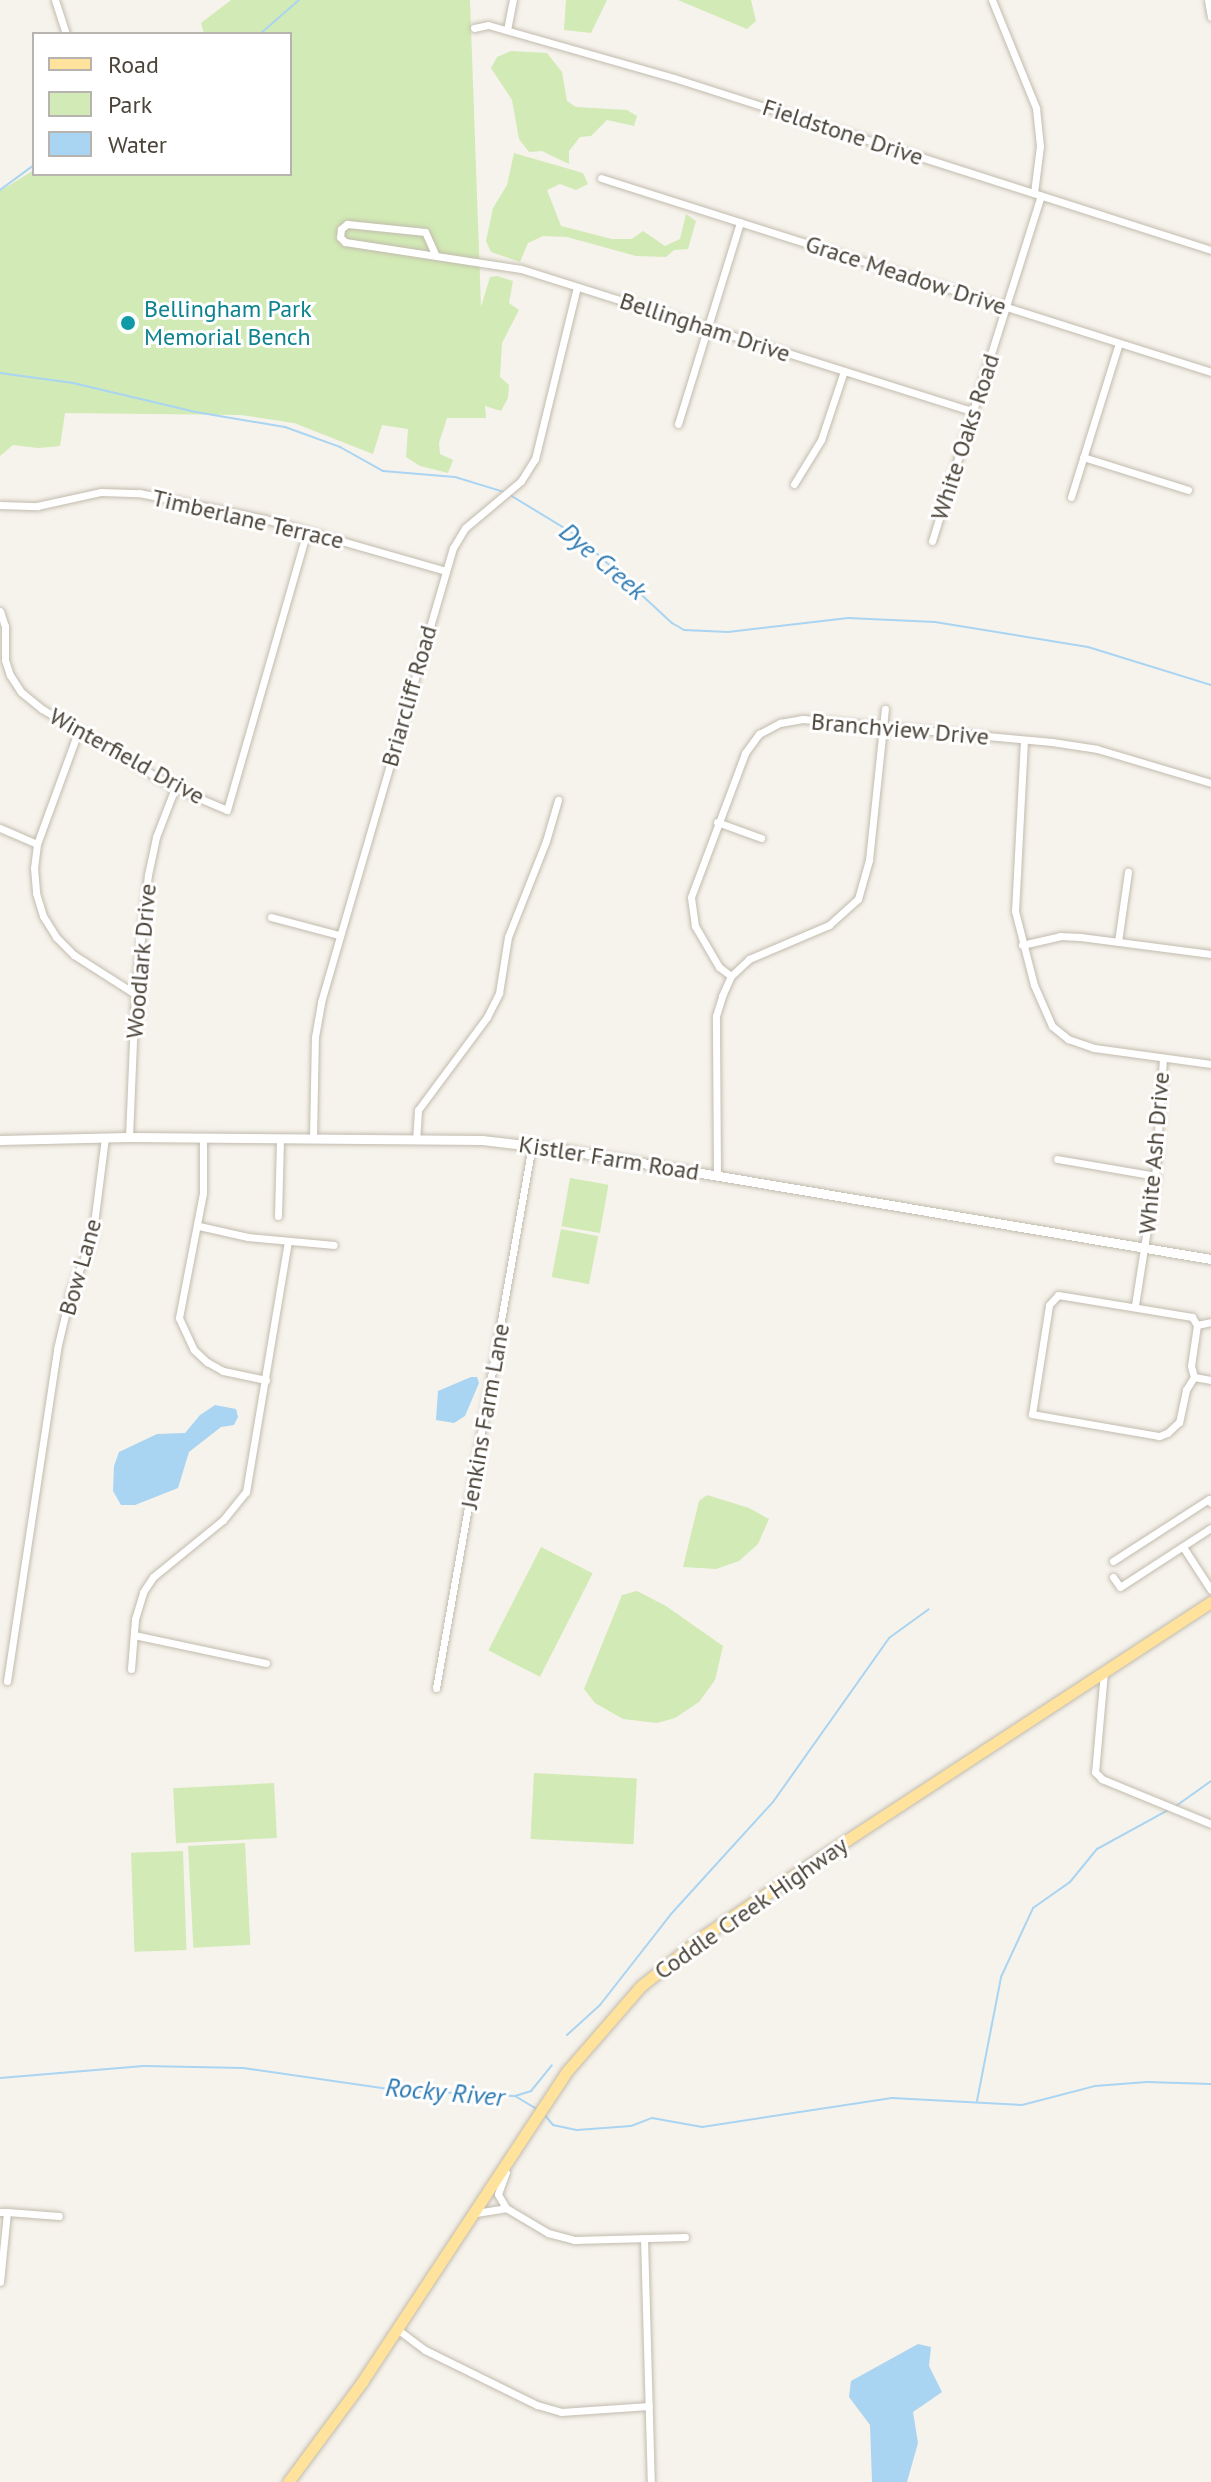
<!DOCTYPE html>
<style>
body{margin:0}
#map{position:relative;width:1211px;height:2482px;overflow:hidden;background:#f6f3ec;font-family:"PT Sans",sans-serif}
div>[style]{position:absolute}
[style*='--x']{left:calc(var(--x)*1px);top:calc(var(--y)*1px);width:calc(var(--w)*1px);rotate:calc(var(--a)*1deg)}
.green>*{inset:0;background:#d2eab5;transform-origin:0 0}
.water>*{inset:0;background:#a9d4f2}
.stream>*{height:2px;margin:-1px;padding:0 1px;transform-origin:1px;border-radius:1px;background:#a9d4f2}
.roads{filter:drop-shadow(0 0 2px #c2bbae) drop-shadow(0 0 2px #c2bbae)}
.minor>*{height:7px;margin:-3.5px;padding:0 3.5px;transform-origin:3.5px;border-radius:3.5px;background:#fff}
.tertiary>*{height:9px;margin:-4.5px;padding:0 4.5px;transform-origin:4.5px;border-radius:4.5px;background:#fff}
.primary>*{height:11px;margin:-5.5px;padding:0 5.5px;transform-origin:5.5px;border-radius:5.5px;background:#ffe39c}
.dots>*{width:22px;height:22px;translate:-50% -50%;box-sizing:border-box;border:4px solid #fff;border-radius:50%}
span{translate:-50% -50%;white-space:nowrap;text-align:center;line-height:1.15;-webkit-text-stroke:6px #fff;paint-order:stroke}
.street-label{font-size:24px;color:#4b4439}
.culture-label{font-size:24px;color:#0d838f}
.left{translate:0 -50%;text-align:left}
.water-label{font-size:26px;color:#2e7ab2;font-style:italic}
.legend{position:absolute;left:32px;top:32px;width:260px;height:144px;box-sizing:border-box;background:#fff;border:2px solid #b7b4b0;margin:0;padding:10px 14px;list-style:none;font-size:24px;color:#4b4439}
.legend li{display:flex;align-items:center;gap:16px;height:40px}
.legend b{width:40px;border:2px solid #b7b4b0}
</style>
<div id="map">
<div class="green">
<i style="clip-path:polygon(231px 0,470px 0,481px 307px,490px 277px,497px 276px,513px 281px,509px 303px,519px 310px,502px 343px,500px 377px,509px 385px,508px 398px,501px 411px,485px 406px,486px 418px,447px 418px,439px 443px,440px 454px,453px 460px,448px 473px,420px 466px,406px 457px,408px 429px,382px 425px,373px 454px,294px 423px,241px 415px,65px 413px,60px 446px,38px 448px,13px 445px,0 456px,0 191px,34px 170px,34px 174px,290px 174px,290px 34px,204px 34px,201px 23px)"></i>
<i style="clip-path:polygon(566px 0,607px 0,591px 33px,564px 30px)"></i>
<i style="clip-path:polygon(678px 0,751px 0,756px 21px,747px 29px)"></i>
<i style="clip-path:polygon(511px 51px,547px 53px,562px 72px,567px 101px,576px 107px,627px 110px,637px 116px,634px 126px,607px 120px,591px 136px,580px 137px,569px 151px,569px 164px,542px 151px,529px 152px,519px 139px,512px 100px,491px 68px,497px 57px)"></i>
<i style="clip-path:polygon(514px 153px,583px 173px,588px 184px,576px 190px,560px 184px,547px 190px,561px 226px,612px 239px,632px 239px,643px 231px,665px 246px,680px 239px,686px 214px,696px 221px,688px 249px,674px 250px,666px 257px,636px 256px,567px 237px,543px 236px,528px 243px,520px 262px,491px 252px,486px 241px,493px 208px,507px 185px)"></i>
<i style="left:570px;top:1178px;width:39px;height:49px;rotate:10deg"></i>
<i style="left:561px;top:1229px;width:38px;height:49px;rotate:11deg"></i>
<i style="clip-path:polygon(707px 1495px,749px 1508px,769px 1519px,758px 1544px,739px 1561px,716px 1569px,683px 1567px,699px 1501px)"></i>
<i style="left:541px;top:1547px;width:58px;height:116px;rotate:27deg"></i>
<i style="clip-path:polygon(637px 1591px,666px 1606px,723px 1646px,715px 1680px,699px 1702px,675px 1718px,657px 1723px,623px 1719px,595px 1703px,584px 1689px,622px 1595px)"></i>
<i style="left:534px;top:1773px;width:103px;height:66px;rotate:3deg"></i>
<i style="left:274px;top:1783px;width:55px;height:101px;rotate:87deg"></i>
<i style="left:245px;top:1843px;width:102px;height:57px;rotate:87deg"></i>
<i style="left:183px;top:1851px;width:99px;height:52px;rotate:88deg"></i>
</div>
<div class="water">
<i style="clip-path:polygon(471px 1377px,477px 1377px,479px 1383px,465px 1416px,454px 1423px,436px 1420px,438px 1391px)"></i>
<i style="clip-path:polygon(215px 1405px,236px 1409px,238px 1417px,234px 1425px,221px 1427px,189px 1452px,178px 1488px,135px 1505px,121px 1505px,113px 1491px,114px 1466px,119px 1452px,157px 1434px,185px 1433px,200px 1415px)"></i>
<i style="clip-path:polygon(918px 2344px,931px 2347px,929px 2366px,942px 2392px,913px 2412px,918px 2443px,907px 2482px,872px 2482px,870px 2425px,849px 2397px,851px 2381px)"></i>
</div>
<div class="stream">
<i style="--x:260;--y:34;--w:52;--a:-41.1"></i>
<i style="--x:0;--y:190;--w:42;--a:-36.3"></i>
<i style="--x:0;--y:373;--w:74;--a:7.8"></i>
<i style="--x:73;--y:383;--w:126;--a:13.3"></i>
<i style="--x:196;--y:412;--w:90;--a:9.6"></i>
<i style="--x:285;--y:427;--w:59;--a:20"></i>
<i style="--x:340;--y:447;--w:49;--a:29.2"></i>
<i style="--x:383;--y:471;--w:72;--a:4.8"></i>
<i style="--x:455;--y:477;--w:51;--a:17"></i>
<i style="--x:510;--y:495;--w:81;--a:31.3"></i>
<i style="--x:579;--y:537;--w:127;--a:42.8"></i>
<i style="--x:672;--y:623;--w:14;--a:30"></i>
<i style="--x:684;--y:630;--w:44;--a:2.6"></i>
<i style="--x:728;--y:632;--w:121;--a:-6.7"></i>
<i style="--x:848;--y:618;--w:87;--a:2.6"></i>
<i style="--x:935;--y:622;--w:155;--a:9.3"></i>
<i style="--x:1088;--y:647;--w:129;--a:17.2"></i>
<i style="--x:1176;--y:1806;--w:43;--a:-35.5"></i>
<i style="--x:567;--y:2035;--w:45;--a:-42.3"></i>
<i style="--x:600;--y:2005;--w:115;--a:-52"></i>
<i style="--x:671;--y:1914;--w:151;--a:-47.7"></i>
<i style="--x:773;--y:1802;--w:201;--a:-54.7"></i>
<i style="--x:889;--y:1638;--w:49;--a:-35.9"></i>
<i style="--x:0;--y:2078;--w:144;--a:-4.8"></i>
<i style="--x:144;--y:2066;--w:99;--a:1.2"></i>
<i style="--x:243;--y:2068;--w:154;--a:8.2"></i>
<i style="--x:395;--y:2090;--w:120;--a:2.9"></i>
<i style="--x:515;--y:2096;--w:27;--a:31"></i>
<i style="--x:515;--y:2096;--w:17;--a:-17"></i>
<i style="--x:531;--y:2091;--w:33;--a:-51"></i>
<i style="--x:977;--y:2101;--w:126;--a:-79"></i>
<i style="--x:1001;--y:1977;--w:76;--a:-65.1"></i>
<i style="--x:1033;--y:1908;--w:45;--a:-35.1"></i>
<i style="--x:1070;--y:1882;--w:43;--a:-50.7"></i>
<i style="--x:1097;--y:1849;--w:83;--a:-28.7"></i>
<i style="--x:543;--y:2113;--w:16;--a:50"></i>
<i style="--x:553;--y:2125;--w:25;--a:12"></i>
<i style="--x:577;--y:2130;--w:54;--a:-4.2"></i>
<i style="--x:631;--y:2126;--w:22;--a:-21"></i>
<i style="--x:652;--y:2118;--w:51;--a:10.2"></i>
<i style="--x:702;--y:2127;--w:192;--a:-8.7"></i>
<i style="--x:892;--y:2098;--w:130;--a:3.1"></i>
<i style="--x:1022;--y:2105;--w:75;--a:-14.6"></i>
<i style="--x:1095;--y:2086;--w:52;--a:-4.4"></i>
<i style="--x:1147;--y:2082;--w:64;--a:1.8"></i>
</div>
<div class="roads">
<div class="minor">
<i style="--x:55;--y:0;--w:36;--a:72"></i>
<i style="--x:992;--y:0;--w:117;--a:67.8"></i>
<i style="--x:1036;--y:108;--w:38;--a:84"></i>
<i style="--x:1040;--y:146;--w:47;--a:97.3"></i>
<i style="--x:1208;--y:0;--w:17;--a:80"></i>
<i style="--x:474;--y:28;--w:14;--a:-12"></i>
<i style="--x:488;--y:25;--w:193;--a:15.9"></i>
<i style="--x:674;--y:78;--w:564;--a:17.76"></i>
<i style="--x:507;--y:30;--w:31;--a:-79"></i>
<i style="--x:601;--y:178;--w:640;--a:17.64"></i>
<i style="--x:435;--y:254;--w:24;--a:-114"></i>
<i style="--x:425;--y:232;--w:78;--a:-174.1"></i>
<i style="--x:347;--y:224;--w:8;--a:140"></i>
<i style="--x:341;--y:229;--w:8;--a:97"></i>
<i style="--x:340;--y:237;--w:7;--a:45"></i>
<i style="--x:345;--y:242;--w:178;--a:8.7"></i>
<i style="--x:521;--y:269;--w:475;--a:17.5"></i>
<i style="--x:678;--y:424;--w:211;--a:-72.9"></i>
<i style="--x:1083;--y:457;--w:110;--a:17.4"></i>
<i style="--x:794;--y:484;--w:52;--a:-58.5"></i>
<i style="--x:821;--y:440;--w:73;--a:-71.6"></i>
<i style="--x:1071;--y:497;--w:161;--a:-72.7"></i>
<i style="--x:0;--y:505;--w:37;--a:2"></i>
<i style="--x:37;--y:506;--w:66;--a:-12.3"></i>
<i style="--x:101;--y:492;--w:38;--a:2"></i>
<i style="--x:139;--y:493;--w:129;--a:11.7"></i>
<i style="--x:265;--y:519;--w:188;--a:16"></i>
<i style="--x:932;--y:541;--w:362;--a:-72.5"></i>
<i style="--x:0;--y:611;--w:16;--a:72"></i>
<i style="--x:5;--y:626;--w:34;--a:90"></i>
<i style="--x:5;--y:660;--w:16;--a:72"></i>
<i style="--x:10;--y:675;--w:20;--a:57"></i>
<i style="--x:21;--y:692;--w:27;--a:39"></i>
<i style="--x:42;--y:709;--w:155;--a:30.7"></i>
<i style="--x:175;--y:788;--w:56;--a:22.9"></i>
<i style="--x:227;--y:810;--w:290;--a:-74"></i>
<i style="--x:78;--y:732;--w:119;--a:110.1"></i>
<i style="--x:37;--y:844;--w:24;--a:97"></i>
<i style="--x:34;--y:868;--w:25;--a:85"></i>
<i style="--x:36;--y:893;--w:24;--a:73"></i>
<i style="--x:43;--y:916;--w:25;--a:58"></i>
<i style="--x:56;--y:937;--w:25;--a:45"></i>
<i style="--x:74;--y:955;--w:72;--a:32.6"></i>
<i style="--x:1024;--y:740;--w:171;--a:93"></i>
<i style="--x:1015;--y:911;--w:76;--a:75.6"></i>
<i style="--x:1034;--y:985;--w:45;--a:66.3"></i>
<i style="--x:1052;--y:1026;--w:21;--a:39"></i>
<i style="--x:1068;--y:1039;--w:28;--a:19"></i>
<i style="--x:1094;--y:1048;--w:118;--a:7.8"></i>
<i style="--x:717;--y:822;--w:47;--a:20"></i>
<i style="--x:0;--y:828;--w:40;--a:23.4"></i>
<i style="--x:271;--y:917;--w:70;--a:14.8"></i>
<i style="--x:1118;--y:942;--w:71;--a:-81.9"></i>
<i style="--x:1022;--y:945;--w:39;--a:-13"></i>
<i style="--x:1060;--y:936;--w:20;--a:3"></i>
<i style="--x:1080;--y:937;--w:132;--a:7.4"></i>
<i style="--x:731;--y:976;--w:15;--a:-143"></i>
<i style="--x:719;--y:967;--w:48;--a:-120.3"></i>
<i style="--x:695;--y:926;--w:29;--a:-98"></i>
<i style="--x:691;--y:897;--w:154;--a:-69.4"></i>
<i style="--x:745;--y:753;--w:24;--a:-54"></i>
<i style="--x:759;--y:734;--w:24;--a:-28"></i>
<i style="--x:780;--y:723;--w:23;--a:-10"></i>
<i style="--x:803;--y:719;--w:250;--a:5.3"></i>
<i style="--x:1052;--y:742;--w:46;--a:8.8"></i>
<i style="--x:1097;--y:749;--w:119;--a:16.6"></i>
<i style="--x:129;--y:1137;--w:143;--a:-87.6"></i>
<i style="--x:135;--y:994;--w:120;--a:-83.8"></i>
<i style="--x:148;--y:875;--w:39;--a:-78"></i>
<i style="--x:156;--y:837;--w:53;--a:-68.8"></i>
<i style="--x:203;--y:1138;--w:55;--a:90"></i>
<i style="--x:203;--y:1193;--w:127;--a:100.9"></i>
<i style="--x:179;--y:1318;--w:35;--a:65"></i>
<i style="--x:194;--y:1350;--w:18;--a:43"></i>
<i style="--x:207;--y:1362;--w:18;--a:29"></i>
<i style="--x:223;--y:1371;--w:44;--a:11.8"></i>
<i style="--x:313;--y:1138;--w:101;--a:-88.9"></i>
<i style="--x:315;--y:1037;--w:36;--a:-80"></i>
<i style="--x:321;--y:1002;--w:473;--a:-73.8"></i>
<i style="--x:453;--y:548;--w:23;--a:-59"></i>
<i style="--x:465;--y:528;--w:73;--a:-40"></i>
<i style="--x:521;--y:481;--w:26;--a:-58"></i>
<i style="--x:535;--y:459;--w:177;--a:-76.3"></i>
<i style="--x:416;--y:1140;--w:30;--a:-86"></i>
<i style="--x:418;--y:1110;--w:116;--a:-53.4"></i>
<i style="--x:487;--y:1017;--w:27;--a:-63"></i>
<i style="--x:499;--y:993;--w:57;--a:-80.9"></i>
<i style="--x:508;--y:937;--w:103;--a:-68.4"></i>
<i style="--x:546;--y:841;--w:43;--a:-73.7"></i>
<i style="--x:1057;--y:1159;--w:100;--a:9.7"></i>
<i style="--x:717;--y:1175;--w:159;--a:-90.4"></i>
<i style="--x:716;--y:1016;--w:21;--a:-73"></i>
<i style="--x:722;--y:996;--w:22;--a:-66"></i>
<i style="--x:731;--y:976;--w:25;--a:-43"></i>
<i style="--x:749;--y:959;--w:87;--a:-23"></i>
<i style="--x:829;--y:925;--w:39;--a:-42"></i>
<i style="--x:858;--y:899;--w:41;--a:-74.2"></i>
<i style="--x:869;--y:860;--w:152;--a:-84"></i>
<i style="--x:278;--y:1216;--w:78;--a:-88.5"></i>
<i style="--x:199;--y:1226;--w:50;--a:12.7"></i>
<i style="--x:248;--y:1237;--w:86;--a:5.3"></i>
<i style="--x:1135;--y:1305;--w:128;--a:-81"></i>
<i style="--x:1155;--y:1179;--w:121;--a:-86.2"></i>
<i style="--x:1197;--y:1325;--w:14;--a:-12"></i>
<i style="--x:1194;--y:1377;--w:15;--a:122"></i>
<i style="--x:1186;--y:1390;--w:33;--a:102"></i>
<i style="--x:1179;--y:1422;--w:16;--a:137"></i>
<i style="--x:1167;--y:1433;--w:9;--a:159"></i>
<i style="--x:1159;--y:1436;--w:129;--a:-170.2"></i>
<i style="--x:1032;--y:1414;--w:110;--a:-81.1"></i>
<i style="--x:1049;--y:1305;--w:13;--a:-48"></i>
<i style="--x:1058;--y:1295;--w:136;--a:9.3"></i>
<i style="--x:1192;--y:1317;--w:9;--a:58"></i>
<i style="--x:1197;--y:1325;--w:41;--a:98.3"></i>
<i style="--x:1191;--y:1366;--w:11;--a:75"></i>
<i style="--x:1194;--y:1377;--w:17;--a:10"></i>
<i style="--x:1183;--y:1547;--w:51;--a:56.9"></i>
<i style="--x:1113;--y:1561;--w:114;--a:-32.9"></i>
<i style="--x:1209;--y:1499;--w:4;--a:63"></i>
<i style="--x:1113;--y:1577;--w:12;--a:55"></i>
<i style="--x:1120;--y:1587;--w:108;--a:-33"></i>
<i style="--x:134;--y:1635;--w:135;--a:12"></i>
<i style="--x:131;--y:1669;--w:50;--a:-85.4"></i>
<i style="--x:135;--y:1619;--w:28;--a:-73"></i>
<i style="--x:143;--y:1592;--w:18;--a:-56"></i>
<i style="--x:153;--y:1577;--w:90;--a:-39.2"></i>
<i style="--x:223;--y:1520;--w:36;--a:-51"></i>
<i style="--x:246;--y:1492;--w:254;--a:-80.5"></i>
<i style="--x:1104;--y:1672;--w:100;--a:95.1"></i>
<i style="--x:1095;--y:1772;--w:10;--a:45"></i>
<i style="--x:1102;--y:1779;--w:118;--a:22.4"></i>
<i style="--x:7;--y:1681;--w:336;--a:-81.4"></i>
<i style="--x:57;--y:1349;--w:61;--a:-76.7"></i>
<i style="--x:71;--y:1290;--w:55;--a:-67.6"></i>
<i style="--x:92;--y:1239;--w:102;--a:-82.7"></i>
<i style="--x:436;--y:1688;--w:551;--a:-79.97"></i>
<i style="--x:506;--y:2208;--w:49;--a:30.8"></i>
<i style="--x:548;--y:2233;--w:27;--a:15"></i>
<i style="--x:574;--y:2240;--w:111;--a:-1.5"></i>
<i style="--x:0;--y:2212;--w:7;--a:0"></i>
<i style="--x:7;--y:2212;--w:70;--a:95.7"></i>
<i style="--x:7;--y:2212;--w:52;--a:4.4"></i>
<i style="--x:476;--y:2213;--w:30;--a:-9"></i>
<i style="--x:506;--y:2208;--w:16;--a:-120"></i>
<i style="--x:498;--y:2194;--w:23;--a:-70"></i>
<i style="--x:644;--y:2238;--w:244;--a:88.4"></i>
<i style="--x:397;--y:2329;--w:35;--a:37"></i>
<i style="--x:425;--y:2350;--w:125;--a:26.2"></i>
<i style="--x:537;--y:2405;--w:25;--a:16"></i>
<i style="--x:561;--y:2412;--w:88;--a:-3.9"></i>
</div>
<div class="tertiary">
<i style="--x:0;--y:1140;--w:129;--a:-1.3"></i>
<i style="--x:129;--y:1137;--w:353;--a:0.5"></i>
<i style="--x:482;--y:1140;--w:78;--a:6.7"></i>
<i style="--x:559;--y:1149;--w:661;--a:9.58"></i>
</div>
<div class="primary">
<i style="--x:288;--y:2482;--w:124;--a:-53.5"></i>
<i style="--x:362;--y:2382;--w:374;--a:-56.6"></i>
<i style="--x:568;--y:2070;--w:111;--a:-49"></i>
<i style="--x:641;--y:1986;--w:82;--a:-38.6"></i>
<i style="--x:705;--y:1935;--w:140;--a:-33.9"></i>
<i style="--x:821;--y:1857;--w:466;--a:-33.2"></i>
</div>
</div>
<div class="dots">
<i style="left:128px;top:323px;background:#0f9aa8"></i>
</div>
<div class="street-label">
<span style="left:843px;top:132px;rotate:18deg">Fieldstone Drive</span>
<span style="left:906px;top:275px;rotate:18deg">Grace Meadow Drive</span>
<span style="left:705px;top:327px;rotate:18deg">Bellingham Drive</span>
<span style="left:965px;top:437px;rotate:-72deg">White Oaks Road</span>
<span style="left:248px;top:519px;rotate:13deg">Timberlane Terrace</span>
<span style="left:409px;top:696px;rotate:-74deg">Briarcliff Road</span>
<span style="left:900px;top:729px;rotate:5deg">Branchview Drive</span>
<span style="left:127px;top:756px;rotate:29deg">Winterfield Drive</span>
<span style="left:141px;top:961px;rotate:-85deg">Woodlark Drive</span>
<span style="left:1154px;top:1153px;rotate:-85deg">White Ash Drive</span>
<span style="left:609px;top:1158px;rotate:9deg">Kistler Farm Road</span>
<span style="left:80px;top:1267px;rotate:-74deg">Bow Lane</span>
<span style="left:485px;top:1416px;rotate:-80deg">Jenkins Farm Lane</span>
<span style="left:751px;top:1908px;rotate:-35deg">Coddle Creek Highway</span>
</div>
<div class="culture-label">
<span class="left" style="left:144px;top:323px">Bellingham Park<br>Memorial Bench</span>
</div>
<div class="water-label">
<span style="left:603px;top:561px;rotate:40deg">Dye Creek</span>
<span style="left:445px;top:2092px;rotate:5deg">Rocky River</span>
</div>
<ul class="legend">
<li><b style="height:10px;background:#ffe39c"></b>Road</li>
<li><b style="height:22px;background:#d2eab5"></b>Park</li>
<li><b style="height:22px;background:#a9d4f2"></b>Water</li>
</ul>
</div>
